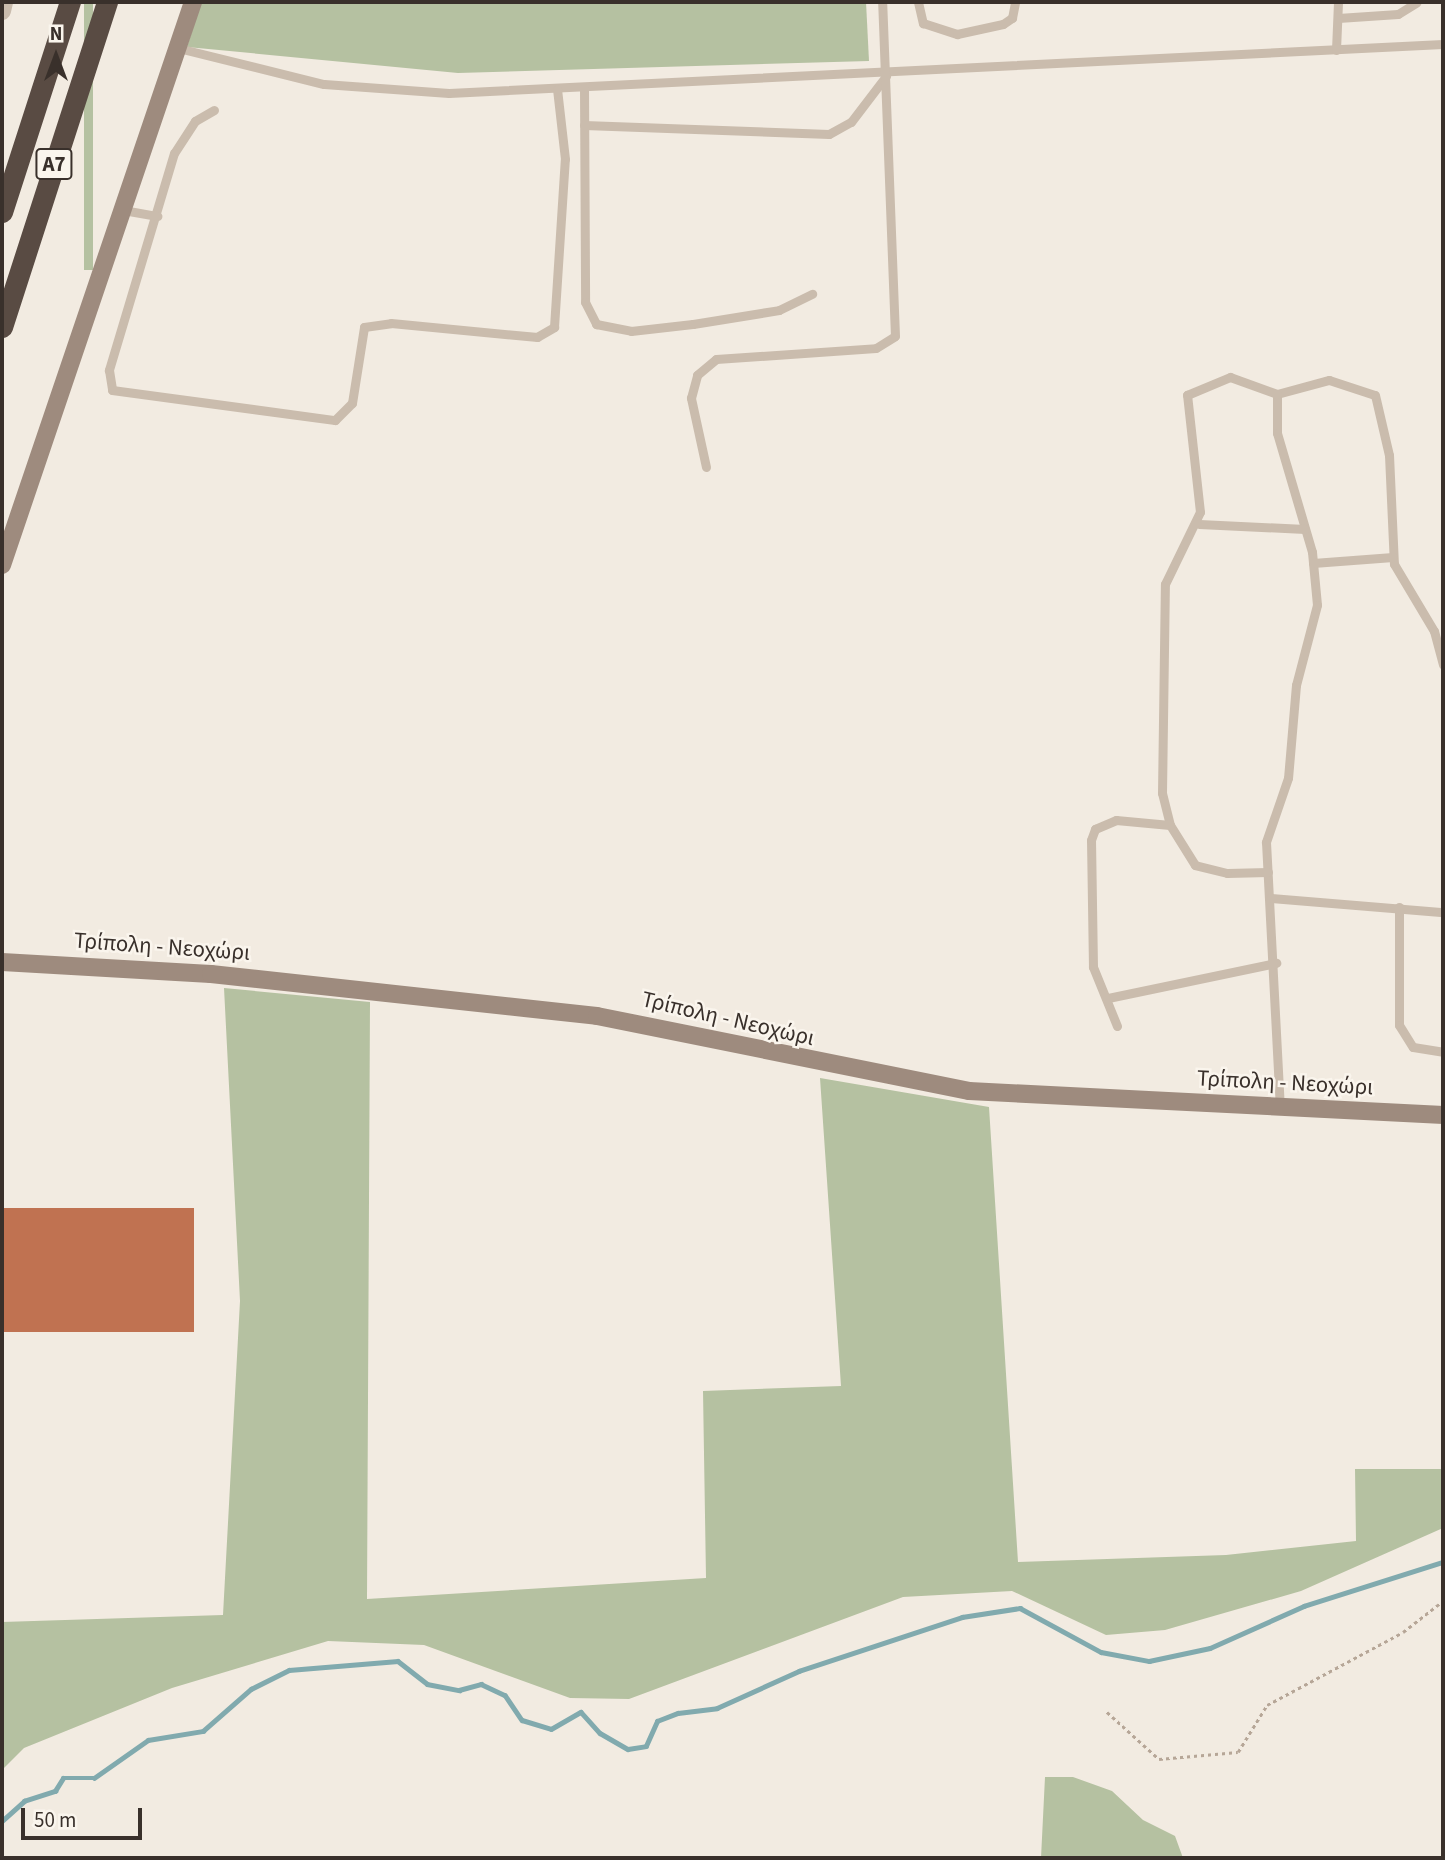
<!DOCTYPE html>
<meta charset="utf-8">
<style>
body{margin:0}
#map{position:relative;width:1445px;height:1860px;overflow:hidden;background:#f2ebe1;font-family:"Source Sans 3",sans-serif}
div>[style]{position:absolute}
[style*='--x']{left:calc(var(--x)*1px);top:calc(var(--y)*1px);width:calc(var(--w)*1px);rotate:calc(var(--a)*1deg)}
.green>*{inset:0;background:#b5c1a1;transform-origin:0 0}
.stream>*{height:4.5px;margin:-2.25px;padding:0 2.25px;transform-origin:2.25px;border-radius:2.25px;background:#81aaae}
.building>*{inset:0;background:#c07251;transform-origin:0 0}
.path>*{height:2.5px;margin-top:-1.25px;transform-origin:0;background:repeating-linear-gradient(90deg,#b6a697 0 3.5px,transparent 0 7px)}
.lane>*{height:9px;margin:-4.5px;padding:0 4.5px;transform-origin:4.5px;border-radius:4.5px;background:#cabcad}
.street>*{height:18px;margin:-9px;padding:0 9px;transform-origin:9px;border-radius:9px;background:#cabcad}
.secondary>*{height:18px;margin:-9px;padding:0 9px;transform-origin:9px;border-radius:9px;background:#9e8b7e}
.highway>*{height:21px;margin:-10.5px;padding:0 10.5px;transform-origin:10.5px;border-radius:10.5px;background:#594b43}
span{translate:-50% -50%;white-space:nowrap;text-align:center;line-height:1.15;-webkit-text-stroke:5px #faf5ed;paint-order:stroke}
.shield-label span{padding:2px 5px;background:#faf5ed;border:2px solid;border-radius:5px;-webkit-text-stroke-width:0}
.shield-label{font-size:21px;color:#39302b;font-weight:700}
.street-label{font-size:23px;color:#39302b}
.frame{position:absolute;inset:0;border:4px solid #39302b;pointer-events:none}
.north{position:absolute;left:21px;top:21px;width:70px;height:70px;-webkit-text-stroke:5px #faf5ed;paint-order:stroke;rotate:0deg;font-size:19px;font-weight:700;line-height:28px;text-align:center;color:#39302b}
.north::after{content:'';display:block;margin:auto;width:24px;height:32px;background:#39302b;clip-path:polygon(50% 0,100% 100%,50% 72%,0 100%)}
.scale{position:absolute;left:21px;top:1808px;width:121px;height:32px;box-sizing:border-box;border:4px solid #39302b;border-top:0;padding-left:9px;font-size:21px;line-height:24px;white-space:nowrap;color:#39302b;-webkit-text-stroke:5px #faf5ed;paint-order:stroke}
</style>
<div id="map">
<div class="green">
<i style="left:84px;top:2px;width:9px;height:268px"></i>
<i style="clip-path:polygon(201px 2px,866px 2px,869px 61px,458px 73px,187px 47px)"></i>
<i style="clip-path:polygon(224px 988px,370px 1002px,367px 1599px,706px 1578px,703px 1391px,841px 1386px,820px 1078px,989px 1107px,1018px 1562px,1226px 1555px,1356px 1541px,1355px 1469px,1443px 1469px,1443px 1528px,1301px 1591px,1165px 1630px,1106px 1635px,1012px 1591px,903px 1597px,629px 1699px,570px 1698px,424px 1645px,328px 1641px,172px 1688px,24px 1748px,2px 1770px,2px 1622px,223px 1615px,240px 1301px)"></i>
<i style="clip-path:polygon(1045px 1777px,1073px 1777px,1112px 1791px,1143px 1820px,1175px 1836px,1183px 1858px,1041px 1858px)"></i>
</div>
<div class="stream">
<i style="--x:2;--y:1821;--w:30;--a:-42"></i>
<i style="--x:24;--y:1801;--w:33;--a:-18"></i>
<i style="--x:55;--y:1791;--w:15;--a:-58"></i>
<i style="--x:63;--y:1778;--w:31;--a:0"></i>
<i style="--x:94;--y:1778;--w:66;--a:-35.1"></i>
<i style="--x:148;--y:1740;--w:56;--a:-9.3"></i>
<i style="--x:203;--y:1731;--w:64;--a:-41.2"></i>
<i style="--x:251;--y:1689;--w:42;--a:-26.6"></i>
<i style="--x:289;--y:1670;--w:109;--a:-4.7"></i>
<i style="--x:398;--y:1661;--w:37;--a:38"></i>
<i style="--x:427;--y:1684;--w:33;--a:11"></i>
<i style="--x:459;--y:1690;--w:23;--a:-15"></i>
<i style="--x:481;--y:1684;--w:26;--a:25"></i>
<i style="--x:505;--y:1695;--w:30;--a:56"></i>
<i style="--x:522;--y:1720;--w:30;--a:17"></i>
<i style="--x:551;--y:1729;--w:34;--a:-30"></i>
<i style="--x:581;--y:1712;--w:28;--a:48"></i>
<i style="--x:600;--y:1733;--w:32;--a:30"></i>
<i style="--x:628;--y:1749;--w:18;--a:-9"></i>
<i style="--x:646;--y:1746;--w:27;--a:-66"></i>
<i style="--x:657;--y:1721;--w:22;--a:-21"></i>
<i style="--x:678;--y:1713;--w:39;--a:-7"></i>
<i style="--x:717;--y:1708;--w:90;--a:-24.3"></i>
<i style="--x:799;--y:1671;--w:172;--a:-18.3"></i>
<i style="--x:962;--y:1617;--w:59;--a:-8.8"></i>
<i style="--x:1020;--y:1608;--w:92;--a:28.5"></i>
<i style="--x:1101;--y:1652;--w:49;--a:10.6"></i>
<i style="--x:1149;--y:1661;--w:62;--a:-12"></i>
<i style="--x:1210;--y:1648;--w:103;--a:-24.1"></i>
<i style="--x:1304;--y:1606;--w:146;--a:-17.6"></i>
</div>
<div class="building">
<i style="left:2px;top:1208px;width:192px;height:124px"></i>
</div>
<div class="path">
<i style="--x:1107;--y:1712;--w:70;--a:42.1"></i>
<i style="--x:1159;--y:1759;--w:79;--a:-5.1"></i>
<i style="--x:1238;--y:1752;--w:55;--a:-58.3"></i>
<i style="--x:1267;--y:1705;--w:154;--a:-28.2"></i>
<i style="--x:1403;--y:1632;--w:51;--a:-37.8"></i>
</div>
<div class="lane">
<i style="--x:918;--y:2;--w:22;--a:77"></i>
<i style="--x:923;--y:23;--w:36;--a:18"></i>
<i style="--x:957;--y:34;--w:47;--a:-12.3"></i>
<i style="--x:1003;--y:24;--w:11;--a:-34"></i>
<i style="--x:1012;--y:18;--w:16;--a:-79"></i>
<i style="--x:1338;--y:18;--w:60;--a:-3.8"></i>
<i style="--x:1398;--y:14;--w:22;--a:-32"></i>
<i style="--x:178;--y:48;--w:150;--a:13.9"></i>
<i style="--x:324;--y:84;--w:125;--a:4.1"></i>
<i style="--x:449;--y:93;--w:995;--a:-2.82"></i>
<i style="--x:1336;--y:50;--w:48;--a:-87.6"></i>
<i style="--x:584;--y:88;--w:214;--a:89.7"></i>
<i style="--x:585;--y:302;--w:25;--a:63"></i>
<i style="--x:596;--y:324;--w:36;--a:11"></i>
<i style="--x:631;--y:331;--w:62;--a:-6.4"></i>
<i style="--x:693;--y:324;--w:87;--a:-9.2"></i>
<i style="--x:779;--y:310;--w:37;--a:-26"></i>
<i style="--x:214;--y:110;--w:22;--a:150"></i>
<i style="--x:195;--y:121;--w:38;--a:123"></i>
<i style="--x:174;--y:153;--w:227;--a:106.7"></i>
<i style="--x:109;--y:370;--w:20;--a:81"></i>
<i style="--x:112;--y:390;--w:225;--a:7.7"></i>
<i style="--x:335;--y:420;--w:24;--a:-45"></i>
<i style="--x:352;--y:403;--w:77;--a:-81"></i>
<i style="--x:364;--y:327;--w:27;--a:-8"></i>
<i style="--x:391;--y:323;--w:147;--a:5.5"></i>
<i style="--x:537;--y:337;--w:20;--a:-30"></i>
<i style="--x:554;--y:327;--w:168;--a:-86.3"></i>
<i style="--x:565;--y:159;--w:70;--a:-96.5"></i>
<i style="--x:584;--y:125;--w:245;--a:2.1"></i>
<i style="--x:829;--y:134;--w:25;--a:-29"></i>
<i style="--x:851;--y:122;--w:58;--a:-52.7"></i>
<i style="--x:123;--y:210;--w:35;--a:10"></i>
<i style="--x:1277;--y:394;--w:39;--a:90"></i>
<i style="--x:1277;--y:433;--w:124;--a:73.6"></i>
<i style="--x:1312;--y:552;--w:53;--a:84.6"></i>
<i style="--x:1317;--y:605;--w:83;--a:104.7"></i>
<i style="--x:1296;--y:685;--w:93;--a:94.9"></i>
<i style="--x:1288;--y:778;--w:68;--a:109"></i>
<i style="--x:1266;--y:842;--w:264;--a:87"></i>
<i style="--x:1277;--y:394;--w:54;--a:-15.1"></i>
<i style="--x:1329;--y:380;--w:48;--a:18.1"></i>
<i style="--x:1375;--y:395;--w:62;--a:76.9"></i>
<i style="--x:1389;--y:455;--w:109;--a:87.4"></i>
<i style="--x:1394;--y:564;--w:78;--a:59.2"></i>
<i style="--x:1434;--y:631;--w:35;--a:75"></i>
<i style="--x:706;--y:467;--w:71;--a:-102.3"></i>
<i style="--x:691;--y:398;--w:24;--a:-75"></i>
<i style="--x:697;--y:375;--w:25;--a:-40"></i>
<i style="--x:716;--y:359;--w:160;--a:-3.9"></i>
<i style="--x:876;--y:348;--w:22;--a:-32"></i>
<i style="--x:895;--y:336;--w:334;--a:-92.2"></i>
<i style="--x:1199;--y:524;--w:106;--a:2.7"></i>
<i style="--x:1313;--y:563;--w:80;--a:-4.3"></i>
<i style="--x:1268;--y:872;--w:41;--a:178.6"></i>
<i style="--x:1227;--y:873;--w:33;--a:-166"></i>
<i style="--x:1195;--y:865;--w:47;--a:-122"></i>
<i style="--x:1170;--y:825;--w:33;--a:-104"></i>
<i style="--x:1162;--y:793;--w:209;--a:-89.2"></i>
<i style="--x:1165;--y:584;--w:80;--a:-64.1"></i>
<i style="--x:1200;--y:512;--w:118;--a:-96.3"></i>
<i style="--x:1187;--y:395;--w:47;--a:-22.7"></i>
<i style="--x:1230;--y:377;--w:50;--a:19.9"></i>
<i style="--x:1271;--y:898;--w:173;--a:4.7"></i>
<i style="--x:1399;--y:907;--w:118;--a:90"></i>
<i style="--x:1399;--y:1025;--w:26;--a:58"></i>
<i style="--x:1413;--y:1047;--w:30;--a:9"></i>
<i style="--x:1108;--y:998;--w:172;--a:-11.8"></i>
<i style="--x:1117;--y:1026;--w:64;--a:-112.1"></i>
<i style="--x:1093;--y:967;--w:127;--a:-90.9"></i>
<i style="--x:1091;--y:840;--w:12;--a:-70"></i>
<i style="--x:1095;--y:829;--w:23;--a:-23"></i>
<i style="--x:1116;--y:820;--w:54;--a:5.3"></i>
</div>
<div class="street">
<i style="--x:2;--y:11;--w:9;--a:-77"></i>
</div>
<div class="secondary">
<i style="--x:2;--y:565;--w:595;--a:-71.26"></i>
<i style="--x:2;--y:962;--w:209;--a:3.3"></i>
<i style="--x:211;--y:974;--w:388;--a:6.2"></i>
<i style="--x:597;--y:1016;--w:379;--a:11.4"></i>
<i style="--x:969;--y:1091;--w:475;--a:2.9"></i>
</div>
<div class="highway">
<i style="--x:2;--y:212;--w:221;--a:-72.1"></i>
<i style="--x:2;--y:327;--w:342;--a:-72.1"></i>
</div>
<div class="shield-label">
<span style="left:54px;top:164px">Α7</span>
</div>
<div class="street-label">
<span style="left:162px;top:947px;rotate:4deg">Τρίπολη - Νεοχώρι</span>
<span style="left:728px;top:1019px;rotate:13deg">Τρίπολη - Νεοχώρι</span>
<span style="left:1285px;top:1083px;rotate:3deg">Τρίπολη - Νεοχώρι</span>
</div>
<div class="frame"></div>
<div class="north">N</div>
<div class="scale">50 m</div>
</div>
